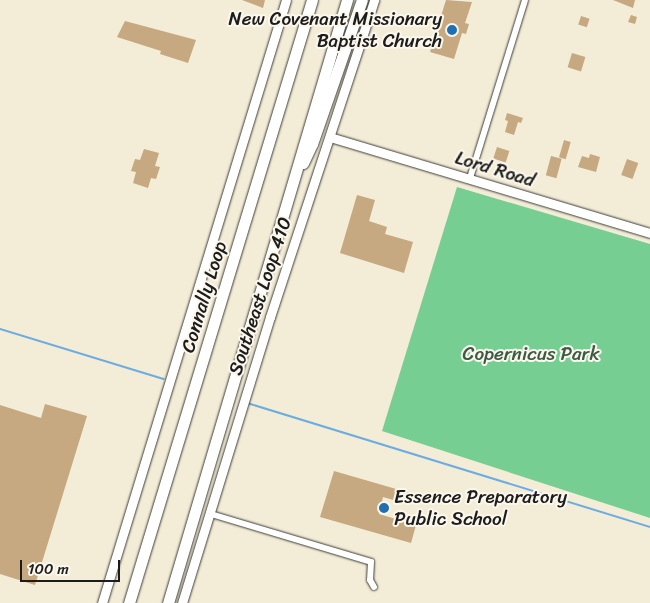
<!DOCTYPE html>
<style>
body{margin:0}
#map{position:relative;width:650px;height:603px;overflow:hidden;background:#f3edd7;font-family:Sriracha,sans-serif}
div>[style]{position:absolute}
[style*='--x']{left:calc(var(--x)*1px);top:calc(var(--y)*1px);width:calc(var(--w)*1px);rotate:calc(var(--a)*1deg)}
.green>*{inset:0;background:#76ce93}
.stream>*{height:2px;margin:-1px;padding:0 1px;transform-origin:1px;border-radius:1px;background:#6cace0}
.building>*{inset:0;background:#c6a881;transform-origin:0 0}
.roads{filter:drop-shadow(0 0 1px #3c3b38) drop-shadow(0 0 1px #3c3b38)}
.street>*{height:6px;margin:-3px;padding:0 3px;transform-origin:3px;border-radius:3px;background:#fff}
.secondary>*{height:9px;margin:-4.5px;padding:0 4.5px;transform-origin:4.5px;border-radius:4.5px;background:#fff}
.highway>*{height:11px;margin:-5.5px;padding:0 5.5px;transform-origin:5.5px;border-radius:5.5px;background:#fff}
.dots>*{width:14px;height:14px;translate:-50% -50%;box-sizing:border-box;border:2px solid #fbf7ec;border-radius:50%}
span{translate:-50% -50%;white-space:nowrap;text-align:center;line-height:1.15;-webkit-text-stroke:4px #fbf7ec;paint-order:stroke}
.poi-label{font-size:19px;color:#1c1c1c}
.right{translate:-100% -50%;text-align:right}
.left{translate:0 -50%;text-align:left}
.street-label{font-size:19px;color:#1c1c1c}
.park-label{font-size:19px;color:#3c5a46}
.scale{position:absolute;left:20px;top:560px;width:100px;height:22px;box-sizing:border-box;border:2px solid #1c1c1c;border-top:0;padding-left:6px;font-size:15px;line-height:18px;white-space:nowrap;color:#1c1c1c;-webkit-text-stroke:4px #fbf7ec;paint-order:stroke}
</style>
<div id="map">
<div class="green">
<i style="clip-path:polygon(457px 187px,650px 244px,650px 518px,382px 431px)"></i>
</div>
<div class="stream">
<i style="--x:0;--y:329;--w:171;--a:17"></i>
<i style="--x:247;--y:403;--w:422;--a:17.1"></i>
</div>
<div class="building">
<i style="clip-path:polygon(242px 0,265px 0,263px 8px)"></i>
<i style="clip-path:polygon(446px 0,472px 2px,465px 23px,469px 24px,466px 34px,462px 33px,454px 59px,430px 52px,438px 28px,432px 26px,436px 15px,441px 16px)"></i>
<i style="clip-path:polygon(613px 0,635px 0,633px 8px)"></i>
<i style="clip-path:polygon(631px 15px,637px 17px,635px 24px,628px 22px)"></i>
<i style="left:581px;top:16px;width:9px;height:9px;rotate:18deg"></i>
<i style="clip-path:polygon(125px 21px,196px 40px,188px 63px,160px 54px,161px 51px,117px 37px)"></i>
<i style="left:572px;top:53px;width:14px;height:15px;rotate:17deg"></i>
<i style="clip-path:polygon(507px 113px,523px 118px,521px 123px,518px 122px,514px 135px,505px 132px,508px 121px,505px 120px)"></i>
<i style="left:564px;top:140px;width:7px;height:18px;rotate:16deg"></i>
<i style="left:497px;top:147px;width:13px;height:12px;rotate:18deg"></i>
<i style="clip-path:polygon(144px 149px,159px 153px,155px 166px,160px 167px,156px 179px,151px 178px,148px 188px,133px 183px,136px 172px,131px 171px,135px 159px,140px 160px)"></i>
<i style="clip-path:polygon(590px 154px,600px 157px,596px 172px,578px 167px,582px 156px,589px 158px)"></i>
<i style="left:551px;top:156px;width:11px;height:20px;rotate:15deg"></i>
<i style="left:627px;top:159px;width:12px;height:17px;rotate:20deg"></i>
<i style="clip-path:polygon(357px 195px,375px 200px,369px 221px,387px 227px,385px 234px,413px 242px,404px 273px,340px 253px)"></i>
<i style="clip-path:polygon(45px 404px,87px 416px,35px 585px,0 574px,0 405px,41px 418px)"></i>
<i style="clip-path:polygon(334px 471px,410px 493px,407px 504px,383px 497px,379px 514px,416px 525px,411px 543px,320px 517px)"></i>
</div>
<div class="roads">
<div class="street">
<i style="--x:470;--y:178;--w:186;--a:-72.8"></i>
<i style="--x:211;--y:514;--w:167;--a:16.7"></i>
<i style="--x:371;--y:562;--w:18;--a:93"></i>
<i style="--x:370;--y:580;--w:8;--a:60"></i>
</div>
<div class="secondary">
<i style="--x:330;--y:137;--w:334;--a:16.7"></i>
<i style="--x:102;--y:603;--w:630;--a:-73.03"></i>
<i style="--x:182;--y:603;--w:299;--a:-72.9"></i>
<i style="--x:270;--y:317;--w:334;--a:-71.8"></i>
</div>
<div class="highway">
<i style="--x:303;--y:163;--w:21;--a:-65"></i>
<i style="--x:312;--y:144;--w:152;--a:-70.9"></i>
<i style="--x:129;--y:603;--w:630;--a:-73.12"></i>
<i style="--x:168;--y:603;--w:629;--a:-73.47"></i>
</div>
</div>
<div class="dots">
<i style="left:452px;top:30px;background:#1f6fb2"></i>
<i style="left:384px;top:508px;background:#1f6fb2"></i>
</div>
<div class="poi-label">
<span class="right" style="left:442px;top:30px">New Covenant Missionary<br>Baptist Church</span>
<span class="left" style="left:394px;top:508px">Essence Preparatory<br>Public School</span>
</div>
<div class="street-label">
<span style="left:495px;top:169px;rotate:17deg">Lord Road</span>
<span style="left:260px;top:296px;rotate:-72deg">Southeast Loop 410</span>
<span style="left:204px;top:297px;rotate:-73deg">Connally Loop</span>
</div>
<div class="park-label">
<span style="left:531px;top:354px">Copernicus Park</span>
</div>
<div class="scale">100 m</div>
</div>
